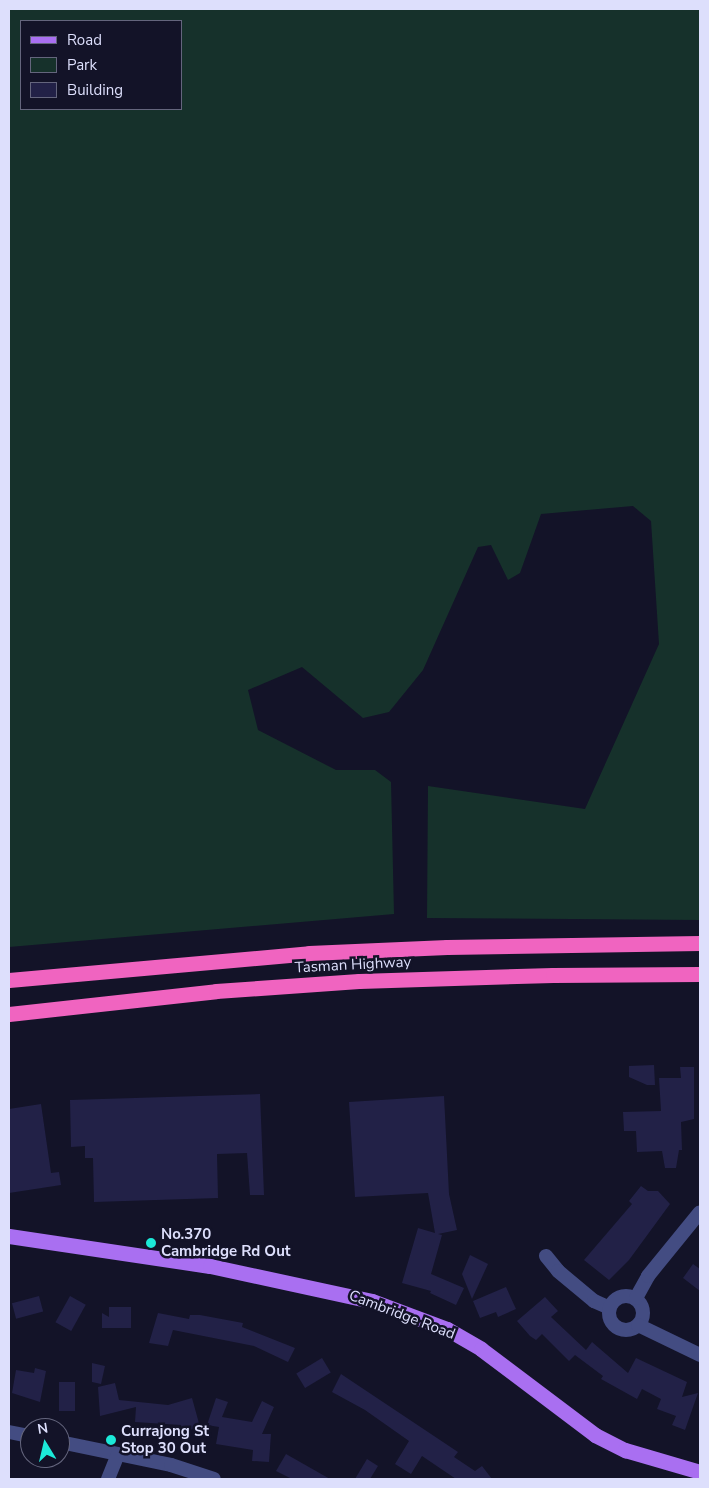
<!DOCTYPE html>
<style>
body{margin:0}
#map{position:relative;width:709px;height:1488px;overflow:hidden;background:#131328;font-family:"Nunito Sans",sans-serif}
div>[style]{position:absolute}
[style*='--x']{left:calc(var(--x)*1px);top:calc(var(--y)*1px);width:calc(var(--w)*1px);rotate:calc(var(--a)*1deg)}
.green>*{inset:0;background:#16312b}
.building>*{inset:0;background:#222147;transform-origin:0 0}
.minor>*{height:14px;margin:-7px;padding:0 7px;transform-origin:7px;border-radius:7px;background:#434c82}
.minor>.ring{margin:-7px;padding:0;box-sizing:content-box;background:none;border:14px solid #434c82;border-radius:50%}
.major>*{height:15px;margin:-7.5px;padding:0 7.5px;transform-origin:7.5px;border-radius:7.5px;background:#a96ff1}
.highway>*{height:15px;margin:-7.5px;padding:0 7.5px;transform-origin:7.5px;border-radius:7.5px;background:#f064c0}
.dots>*{width:14px;height:14px;translate:-50% -50%;box-sizing:border-box;border:2px solid #131328;border-radius:50%}
span{translate:-50% -50%;white-space:nowrap;text-align:center;line-height:1.15;-webkit-text-stroke:5px #131328;paint-order:stroke}
.street-label{font-size:15px;color:#dddffc}
.poi-label{font-size:15px;color:#dddffc;font-weight:700}
.left{translate:0 -50%;text-align:left}
.frame{position:absolute;inset:0;border:10px solid #dddffc;pointer-events:none}
.legend{position:absolute;left:20px;top:20px;width:162px;height:90px;box-sizing:border-box;background:#131328;border:1px solid #64657d;margin:0;padding:6px 9px;list-style:none;font-size:15px;color:#dddffc}
.legend li{display:flex;align-items:center;gap:10px;height:25px}
.legend b{width:25px;border:1px solid #64657d}
.north{position:absolute;left:20px;top:1418px;width:50px;height:50px;box-sizing:border-box;background:#131328;border:1px solid #64657d;border-radius:50%;rotate:351deg;font-size:14px;font-weight:700;line-height:20px;text-align:center;color:#dddffc}
.north::after{content:'';display:block;margin:auto;width:18px;height:22px;background:#1ce9d8;clip-path:polygon(50% 0,100% 100%,50% 72%,0 100%)}
</style>
<div id="map">
<div class="green">
<i style="clip-path:polygon(evenodd,9px 9px,700px 9px,700px 920px,427px 918px,428px 786px,585px 809px,659px 644px,651px 521px,633px 506px,541px 514px,520px 573px,508px 580px,491px 545px,478px 547px,423px 670px,389px 712px,363px 718px,302px 667px,248px 690px,258px 730px,336px 770px,375px 770px,391px 782px,394px 914px,9px 947px,9px 9px,21px 21px,181px 21px,181px 109px,21px 109px,21px 21px)"></i>
</div>
<div class="building">
<i style="clip-path:polygon(654px 1065px,655px 1085px,647px 1085px,629px 1077px,629px 1066px)"></i>
<i style="clip-path:polygon(680px 1067px,694px 1067px,694px 1119px,681px 1122px,682px 1150px,679px 1150px,676px 1168px,665px 1168px,662px 1151px,637px 1152px,636px 1131px,624px 1131px,623px 1112px,661px 1111px,659px 1078px,681px 1078px)"></i>
<i style="clip-path:polygon(260px 1094px,264px 1195px,250px 1195px,247px 1153px,217px 1154px,218px 1198px,94px 1202px,93px 1158px,85px 1158px,85px 1146px,71px 1147px,70px 1100px)"></i>
<i style="clip-path:polygon(444px 1096px,449px 1194px,457px 1230px,438px 1234px,442px 1235px,431px 1274px,464px 1288px,456px 1305px,430px 1293px,431px 1291px,402px 1283px,418px 1228px,435px 1233px,428px 1193px,355px 1197px,349px 1102px)"></i>
<i style="clip-path:polygon(41px 1104px,51px 1173px,59px 1172px,61px 1185px,9px 1193px,9px 1109px)"></i>
<i style="clip-path:polygon(641px 1186px,648px 1191px,658px 1191px,670px 1204px,629px 1260px,609px 1280px,584px 1260px,632px 1204px,629px 1201px)"></i>
<i style="clip-path:polygon(470px 1255px,488px 1264px,472px 1299px,462px 1274px)"></i>
<i style="clip-path:polygon(693px 1264px,700px 1269px,700px 1291px,683px 1278px)"></i>
<i style="clip-path:polygon(506px 1287px,516px 1309px,498px 1317px,496px 1312px,480px 1318px,473px 1301px)"></i>
<i style="left:39px;top:1296px;width:16px;height:28px;rotate:75deg"></i>
<i style="left:70px;top:1296px;width:18px;height:30px;rotate:29deg"></i>
<i style="clip-path:polygon(545px 1297px,558px 1311px,551px 1317px,586px 1350px,592px 1342px,628px 1373px,636px 1358px,687px 1382px,682px 1397px,698px 1393px,685px 1430px,672px 1425px,676px 1416px,657px 1409px,661px 1399px,642px 1389px,637px 1399px,601px 1379px,603px 1376px,575px 1355px,569px 1361px,542px 1334px,536px 1340px,530px 1336px,517px 1321px)"></i>
<i style="clip-path:polygon(109px 1307px,131px 1307px,131px 1328px,102px 1328px,102px 1313px,109px 1317px)"></i>
<i style="clip-path:polygon(158px 1313px,189px 1319px,190px 1315px,200px 1315px,243px 1323px,242px 1327px,295px 1348px,288px 1362px,254px 1346px,173px 1330px,168px 1346px,149px 1343px)"></i>
<i style="left:322px;top:1358px;width:17px;height:30px;rotate:59deg"></i>
<i style="clip-path:polygon(92px 1363px,105px 1366px,101px 1384px,92px 1382px)"></i>
<i style="clip-path:polygon(35px 1368px,46px 1371px,40px 1402px,12px 1393px,16px 1370px,34px 1373px)"></i>
<i style="clip-path:polygon(341px 1374px,458px 1452px,454px 1457px,475px 1471px,482px 1466px,492px 1479px,456px 1479px,422px 1456px,411px 1474px,395px 1464px,409px 1441px,365px 1410px,332px 1392px)"></i>
<i style="left:59px;top:1382px;width:16px;height:29px"></i>
<i style="clip-path:polygon(115px 1383px,119px 1400px,168px 1405px,192px 1398px,200px 1427px,183px 1432px,181px 1425px,135px 1422px,136px 1407px,100px 1416px,98px 1387px)"></i>
<i style="clip-path:polygon(216px 1398px,228px 1402px,222px 1417px,252px 1422px,262px 1401px,274px 1407px,262px 1434px,271px 1434px,269px 1462px,252px 1461px,253px 1450px,216px 1444px,219px 1427px,207px 1425px)"></i>
<i style="clip-path:polygon(286px 1454px,330px 1479px,292px 1479px,276px 1471px)"></i>
<i style="clip-path:polygon(367px 1459px,378px 1466px,370px 1479px,355px 1479px)"></i>
</div>
<div class="minor">
<i style="--x:546;--y:1256;--w:19;--a:51"></i>
<i style="--x:558;--y:1271;--w:47;--a:39.8"></i>
<i style="--x:594;--y:1301;--w:17;--a:24"></i>
<i class="ring" style="left:609px;top:1296px;width:20px;height:20px"></i>
<i style="--x:636;--y:1298;--w:25;--a:-61"></i>
<i style="--x:648;--y:1276;--w:82;--a:-50.9"></i>
<i style="--x:638;--y:1325;--w:69;--a:25.8"></i>
<i style="--x:9;--y:1432;--w:21;--a:11"></i>
<i style="--x:60;--y:1442;--w:113;--a:11.7"></i>
<i style="--x:171;--y:1465;--w:45;--a:18"></i>
<i style="--x:108;--y:1479;--w:27;--a:-68"></i>
</div>
<div class="major">
<i style="--x:9;--y:1236;--w:203;--a:8.5"></i>
<i style="--x:210;--y:1266;--w:166;--a:12.2"></i>
<i style="--x:372;--y:1301;--w:80;--a:20.5"></i>
<i style="--x:447;--y:1329;--w:39;--a:30"></i>
<i style="--x:481;--y:1349;--w:143;--a:37"></i>
<i style="--x:595;--y:1435;--w:34;--a:27"></i>
<i style="--x:625;--y:1450;--w:78;--a:16.3"></i>
</div>
<div class="highway">
<i style="--x:9;--y:980;--w:301;--a:-5.1"></i>
<i style="--x:309;--y:953;--w:138;--a:-2.5"></i>
<i style="--x:447;--y:947;--w:253;--a:-0.9"></i>
<i style="--x:9;--y:1014;--w:208;--a:-6.3"></i>
<i style="--x:216;--y:991;--w:143;--a:-4"></i>
<i style="--x:359;--y:981;--w:194;--a:-1.8"></i>
<i style="--x:553;--y:975;--w:147;--a:-0.4"></i>
</div>
<div class="dots">
<i style="left:151px;top:1243px;background:#1ce9d8"></i>
<i style="left:111px;top:1440px;background:#1ce9d8"></i>
</div>
<div class="street-label">
<span style="left:353px;top:965px;rotate:-3deg">Tasman Highway</span>
<span style="left:402px;top:1315px;rotate:21deg">Cambridge Road</span>
</div>
<div class="poi-label">
<span class="left" style="left:161px;top:1243px">No.370<br>Cambridge Rd Out</span>
<span class="left" style="left:121px;top:1440px">Currajong St<br>Stop 30 Out</span>
</div>
<div class="frame"></div>
<ul class="legend">
<li><b style="height:6px;background:#a96ff1"></b>Road</li>
<li><b style="height:14px;background:#16312b"></b>Park</li>
<li><b style="height:14px;background:#222147"></b>Building</li>
</ul>
<div class="north">N</div>
</div>
